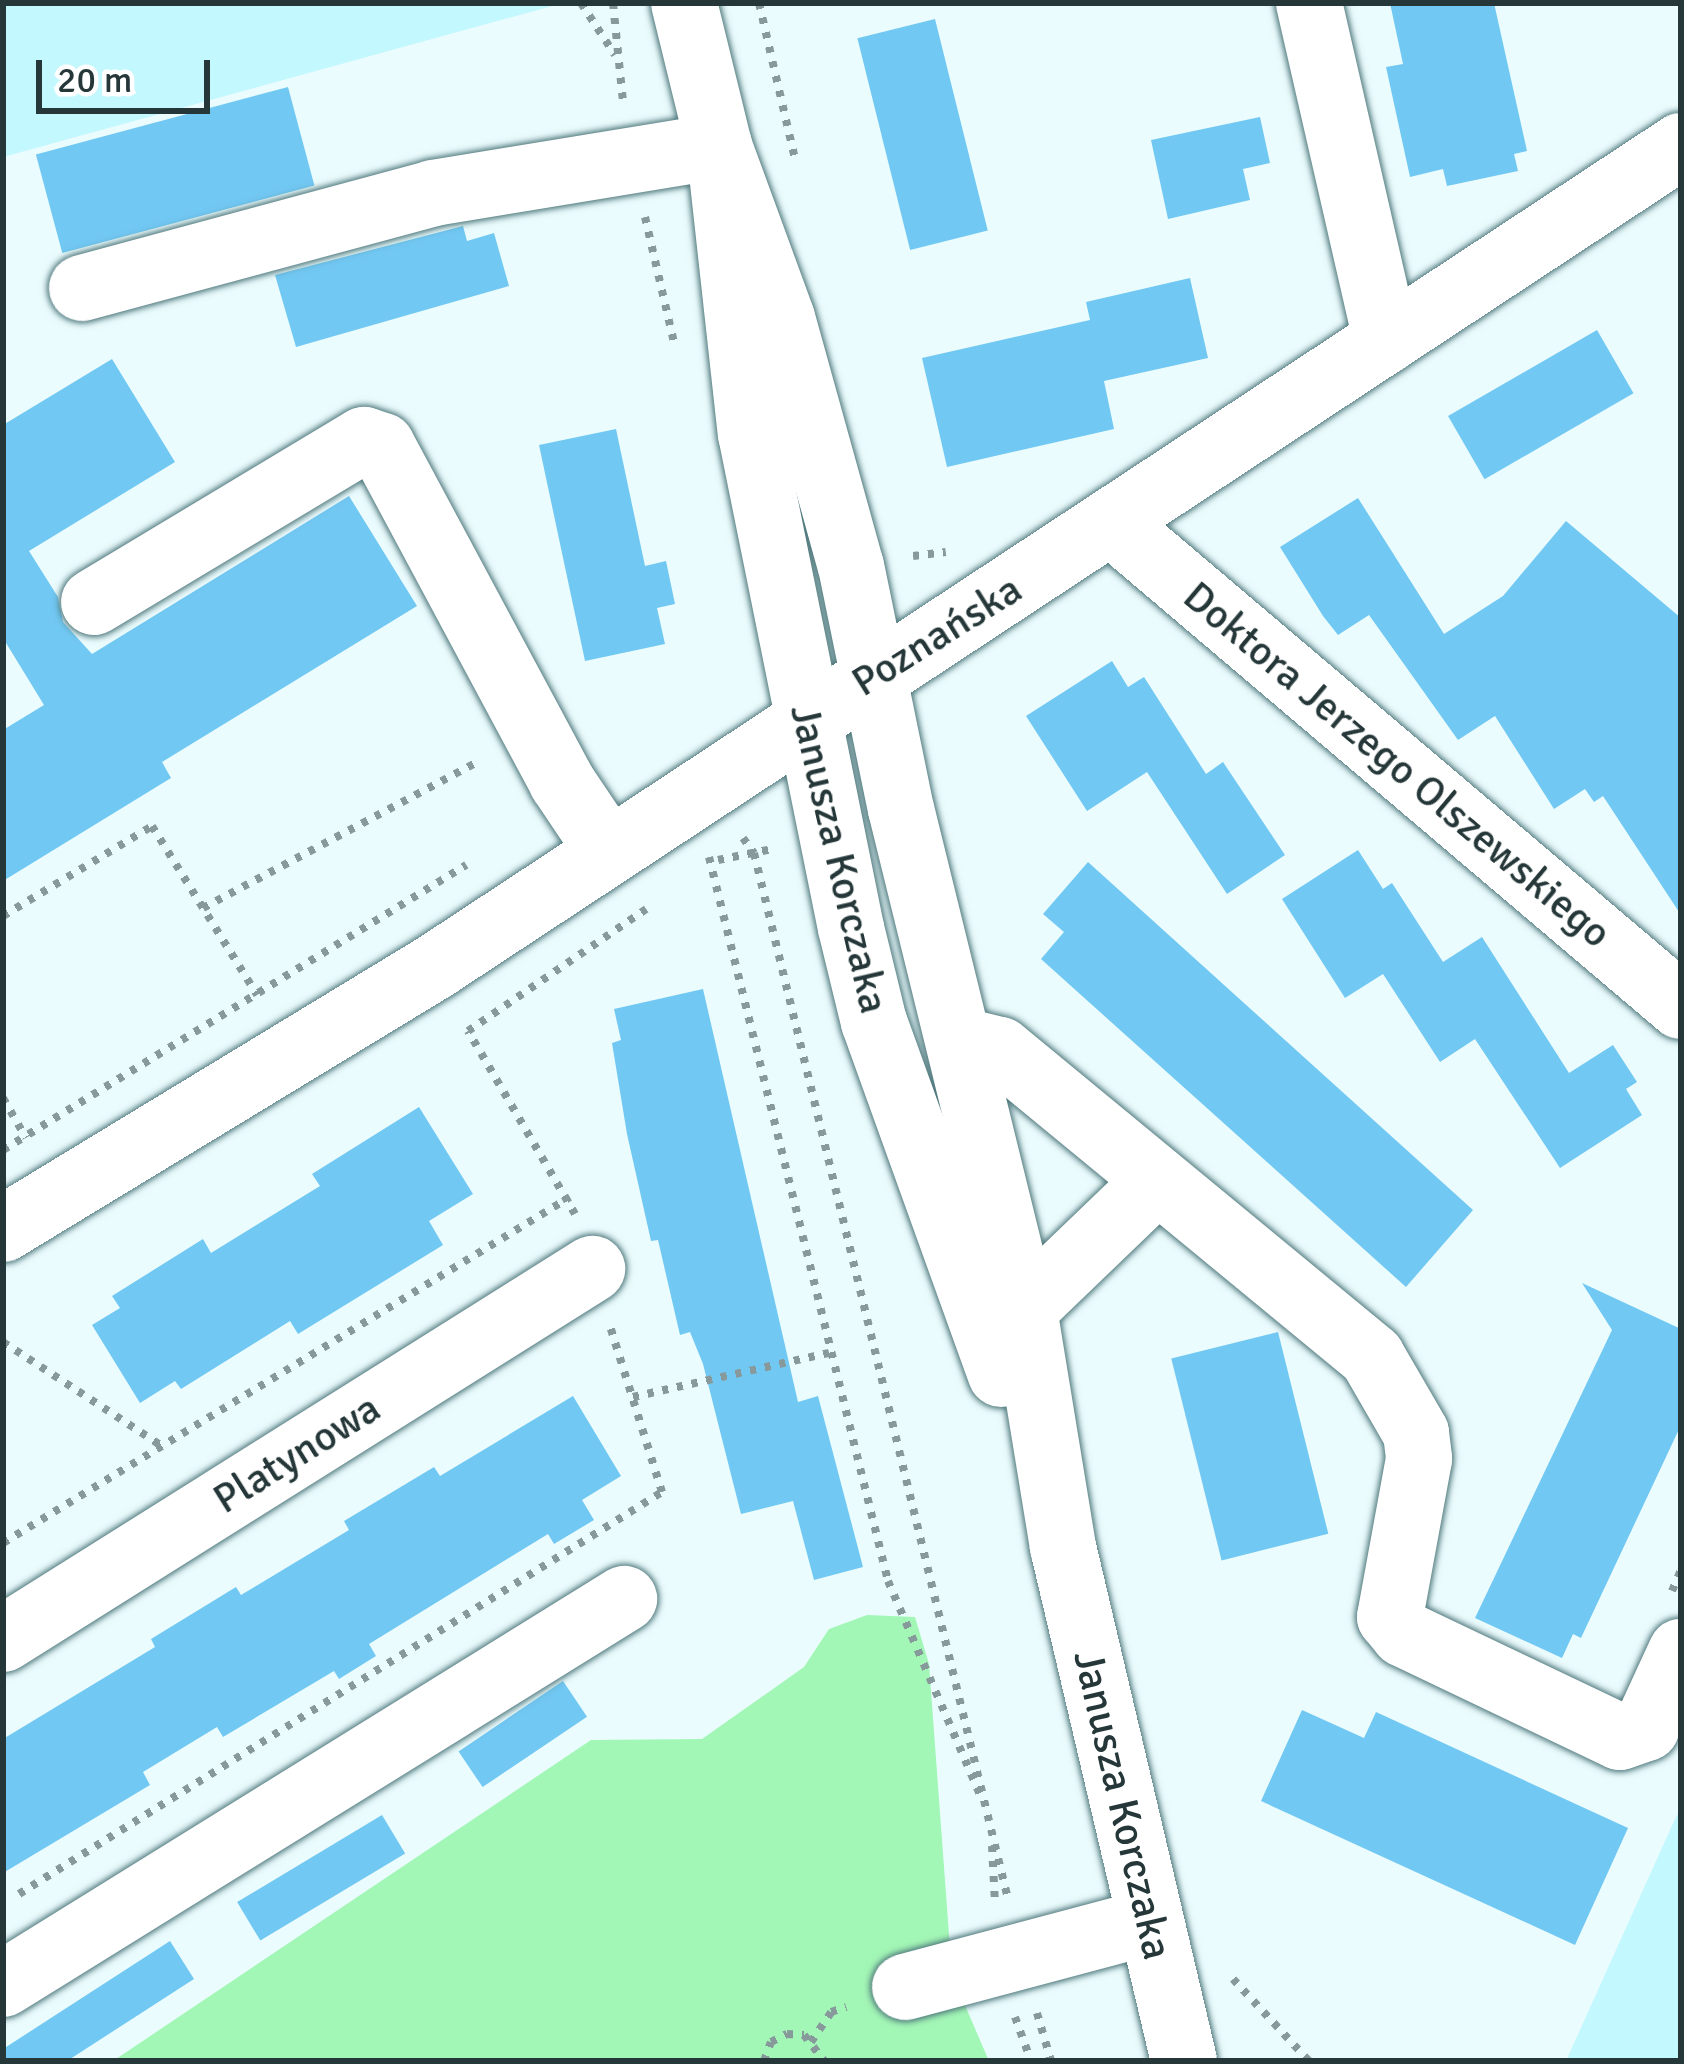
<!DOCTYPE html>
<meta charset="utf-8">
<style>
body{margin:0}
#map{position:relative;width:1684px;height:2064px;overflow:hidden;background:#ebfcfe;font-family:Signika,sans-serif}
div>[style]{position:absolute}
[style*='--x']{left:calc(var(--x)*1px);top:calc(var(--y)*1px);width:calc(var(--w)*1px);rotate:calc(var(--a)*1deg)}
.built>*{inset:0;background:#c2f8fe}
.green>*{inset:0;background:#a3f7b6}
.building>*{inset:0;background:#71c8f3;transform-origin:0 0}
.path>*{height:8px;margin-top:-4px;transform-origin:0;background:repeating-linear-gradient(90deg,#87999a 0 6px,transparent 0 15px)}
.roads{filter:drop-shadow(0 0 3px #50797d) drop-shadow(0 0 3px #50797d)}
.minor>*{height:66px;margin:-33px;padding:0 33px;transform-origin:33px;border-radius:33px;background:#fff}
span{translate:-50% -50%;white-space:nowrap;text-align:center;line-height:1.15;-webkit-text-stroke:10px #fff;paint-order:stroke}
.street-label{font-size:42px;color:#253738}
.frame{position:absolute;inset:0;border:6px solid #253738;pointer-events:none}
.scale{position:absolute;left:36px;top:60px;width:174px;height:54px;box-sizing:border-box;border:6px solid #253738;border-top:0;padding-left:15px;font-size:36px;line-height:42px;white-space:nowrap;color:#253738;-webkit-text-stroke:9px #fff;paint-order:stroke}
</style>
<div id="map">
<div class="built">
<i style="clip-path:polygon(3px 3px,563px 3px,3px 157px)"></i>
<i style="clip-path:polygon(1681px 1808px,1681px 2061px,1566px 2061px,1675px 1819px)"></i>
</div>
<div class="green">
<i style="clip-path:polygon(867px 1615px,915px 1617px,929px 1664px,952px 1975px,989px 2061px,113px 2061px,591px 1740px,702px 1739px,804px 1667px,829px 1629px)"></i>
</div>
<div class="building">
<i style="clip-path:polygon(1390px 3px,1494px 3px,1527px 151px,1514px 154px,1518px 171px,1447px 186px,1443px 169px,1410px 177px,1386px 67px,1403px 64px)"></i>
<i style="left:935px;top:19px;width:218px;height:80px;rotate:76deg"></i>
<i style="left:288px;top:87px;width:102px;height:261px;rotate:75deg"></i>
<i style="clip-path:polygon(1260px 117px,1270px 163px,1243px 169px,1250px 200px,1168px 219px,1151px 140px)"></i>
<i style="clip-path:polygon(463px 226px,467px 241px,494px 233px,509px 286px,296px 347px,275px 275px)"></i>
<i style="clip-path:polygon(1190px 278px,1208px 358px,1104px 381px,1114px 429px,947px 467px,922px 358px,1090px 320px,1086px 302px)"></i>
<i style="left:1597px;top:330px;width:73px;height:172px;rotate:60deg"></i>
<i style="clip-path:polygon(112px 359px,175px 462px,29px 551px,58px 597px,63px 622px,92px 654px,349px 496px,417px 606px,162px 762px,171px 778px,3px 881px,3px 730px,44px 705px,3px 638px,3px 425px)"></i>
<i style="clip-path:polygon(616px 429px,645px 566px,666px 561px,675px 604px,657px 608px,665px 644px,585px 661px,539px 445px)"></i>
<i style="clip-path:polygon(1358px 498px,1444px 634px,1503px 596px,1566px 521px,1681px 618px,1681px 915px,1603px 796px,1594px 802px,1585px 789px,1554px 809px,1495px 716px,1458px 740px,1369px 615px,1338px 635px,1323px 616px,1280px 547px)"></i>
<i style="clip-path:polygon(1112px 661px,1128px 687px,1144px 677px,1206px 774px,1223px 762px,1285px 855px,1227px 894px,1147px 772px,1087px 811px,1026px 716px)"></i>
<i style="clip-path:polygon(1358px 850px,1383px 889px,1392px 883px,1443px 962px,1482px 937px,1569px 1073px,1613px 1045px,1637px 1082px,1626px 1089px,1642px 1115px,1560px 1168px,1475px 1039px,1440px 1062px,1383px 974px,1345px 998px,1282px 899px)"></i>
<i style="clip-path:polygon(1088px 862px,1473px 1210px,1406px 1287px,1041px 959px,1064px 932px,1043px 914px)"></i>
<i style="clip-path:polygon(703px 989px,798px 1402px,818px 1396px,863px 1567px,814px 1580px,793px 1501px,741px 1514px,703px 1364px,690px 1332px,680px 1335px,658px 1240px,651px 1241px,627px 1134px,612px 1043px,621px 1040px,614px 1009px)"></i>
<i style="clip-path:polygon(419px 1107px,473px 1194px,429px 1221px,443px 1245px,298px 1334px,290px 1321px,181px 1389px,175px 1381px,140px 1403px,92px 1325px,120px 1308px,112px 1296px,203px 1239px,211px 1253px,320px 1186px,312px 1174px)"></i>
<i style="clip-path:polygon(1582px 1283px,1681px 1329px,1681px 1425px,1581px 1638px,1573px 1634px,1562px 1658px,1475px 1618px,1612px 1330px)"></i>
<i style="left:1278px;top:1332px;width:208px;height:110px;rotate:76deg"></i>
<i style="clip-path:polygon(573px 1396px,621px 1476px,582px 1500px,594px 1520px,554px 1544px,548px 1534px,369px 1644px,376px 1656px,339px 1679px,334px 1671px,223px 1737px,217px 1727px,143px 1772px,150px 1785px,3px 1873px,3px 1739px,155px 1647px,151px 1639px,236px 1587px,241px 1595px,349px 1530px,344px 1521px,434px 1467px,440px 1476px)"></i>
<i style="left:563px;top:1681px;width:43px;height:126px;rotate:56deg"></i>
<i style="clip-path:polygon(1302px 1710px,1364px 1738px,1376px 1712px,1628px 1828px,1575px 1945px,1261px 1801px)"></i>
<i style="left:382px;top:1815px;width:45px;height:169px;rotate:59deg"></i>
<i style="clip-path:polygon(170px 1941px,194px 1979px,67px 2061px,3px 2061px,3px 2049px)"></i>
</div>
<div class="path">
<i style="--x:581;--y:3;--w:62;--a:56.8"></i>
<i style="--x:613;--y:3;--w:100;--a:84.2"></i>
<i style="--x:759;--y:3;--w:160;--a:77"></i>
<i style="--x:645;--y:217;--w:129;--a:77"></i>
<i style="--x:913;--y:556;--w:33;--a:-7"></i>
<i style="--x:743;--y:838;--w:19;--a:54"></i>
<i style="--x:754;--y:853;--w:1076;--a:76.35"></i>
<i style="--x:709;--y:857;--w:746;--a:76.11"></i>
<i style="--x:888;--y:1581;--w:235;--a:66.7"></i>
<i style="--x:718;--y:860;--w:55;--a:-11.5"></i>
<i style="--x:203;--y:908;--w:314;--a:-28"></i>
<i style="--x:3;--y:916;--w:174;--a:-31.1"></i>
<i style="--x:152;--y:826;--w:199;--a:58.1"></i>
<i style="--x:3;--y:1098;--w:46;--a:60.1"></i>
<i style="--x:3;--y:1150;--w:544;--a:-31.61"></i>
<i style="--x:575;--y:1214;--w:212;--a:-120.3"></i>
<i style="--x:468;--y:1031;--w:216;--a:-34.4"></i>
<i style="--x:3;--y:1342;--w:190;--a:33.2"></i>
<i style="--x:633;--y:1397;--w:201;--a:-12.7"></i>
<i style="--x:3;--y:1543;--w:664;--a:-31.39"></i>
<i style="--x:1672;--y:1591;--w:23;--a:-67"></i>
<i style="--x:992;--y:1846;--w:57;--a:87"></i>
<i style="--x:19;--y:1894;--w:758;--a:-32.01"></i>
<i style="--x:662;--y:1492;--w:174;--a:-107.4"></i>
<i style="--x:1233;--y:1979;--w:112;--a:47.2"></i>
<i style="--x:1037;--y:2013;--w:50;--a:73.7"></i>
<i style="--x:1015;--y:2017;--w:47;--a:70"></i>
<i style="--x:811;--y:2042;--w:36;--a:-56"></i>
<i style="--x:831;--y:2012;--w:16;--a:-18"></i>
<i style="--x:764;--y:2061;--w:20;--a:-70"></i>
<i style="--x:771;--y:2042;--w:18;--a:-27"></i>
<i style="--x:787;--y:2034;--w:17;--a:3"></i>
<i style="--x:804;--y:2035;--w:33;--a:52"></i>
</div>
<div class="roads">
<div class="minor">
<i style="--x:684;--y:3;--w:147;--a:76.2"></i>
<i style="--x:719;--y:146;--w:290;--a:83.7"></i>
<i style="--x:751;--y:434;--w:504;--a:78.56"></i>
<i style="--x:851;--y:928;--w:97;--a:76.3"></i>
<i style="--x:874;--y:1022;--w:374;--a:70.2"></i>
<i style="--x:1309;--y:3;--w:346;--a:77.1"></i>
<i style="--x:719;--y:146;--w:183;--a:69.9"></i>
<i style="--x:782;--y:318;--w:257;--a:74.5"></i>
<i style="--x:851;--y:566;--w:248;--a:78.4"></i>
<i style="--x:901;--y:809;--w:515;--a:76.18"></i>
<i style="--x:1024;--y:1309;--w:241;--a:80.7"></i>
<i style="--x:1063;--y:1547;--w:528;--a:76.75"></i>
<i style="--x:82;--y:288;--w:364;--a:-15.1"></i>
<i style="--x:433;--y:193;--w:290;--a:-9.3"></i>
<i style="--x:1113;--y:524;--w:745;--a:40.32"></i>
<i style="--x:94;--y:602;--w:315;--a:-31"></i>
<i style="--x:364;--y:440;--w:19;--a:18"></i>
<i style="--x:382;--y:446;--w:381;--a:61.8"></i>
<i style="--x:562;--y:782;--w:84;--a:56.1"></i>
<i style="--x:959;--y:1040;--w:42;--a:13.7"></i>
<i style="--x:1000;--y:1050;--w:482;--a:39.5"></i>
<i style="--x:1372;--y:1357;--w:88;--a:59.9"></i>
<i style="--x:1416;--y:1433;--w:26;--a:83"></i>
<i style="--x:1419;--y:1459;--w:161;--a:100.4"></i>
<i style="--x:1390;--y:1617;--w:22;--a:51"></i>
<i style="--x:1404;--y:1634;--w:239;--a:25.5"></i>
<i style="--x:1620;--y:1737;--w:28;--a:-19"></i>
<i style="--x:1646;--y:1728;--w:84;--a:-65.3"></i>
<i style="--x:3;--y:1229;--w:507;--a:-31.27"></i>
<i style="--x:436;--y:966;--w:1491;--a:-33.37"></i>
<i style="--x:1024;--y:1309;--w:180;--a:-43.9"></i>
<i style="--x:3;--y:1639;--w:696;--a:-32.14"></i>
<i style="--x:3;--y:1984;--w:731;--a:-31.8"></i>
<i style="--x:905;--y:1987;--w:253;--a:-14.9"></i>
</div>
</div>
<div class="street-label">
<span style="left:937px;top:636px;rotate:-32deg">Poznańska</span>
<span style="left:1397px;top:765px;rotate:40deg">Doktora Jerzego Olszewskiego</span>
<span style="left:839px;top:859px;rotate:77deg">Janusza Korczaka</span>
<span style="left:297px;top:1454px;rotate:-32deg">Platynowa</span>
<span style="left:1122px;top:1805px;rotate:77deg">Janusza Korczaka</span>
</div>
<div class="frame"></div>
<div class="scale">20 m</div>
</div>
